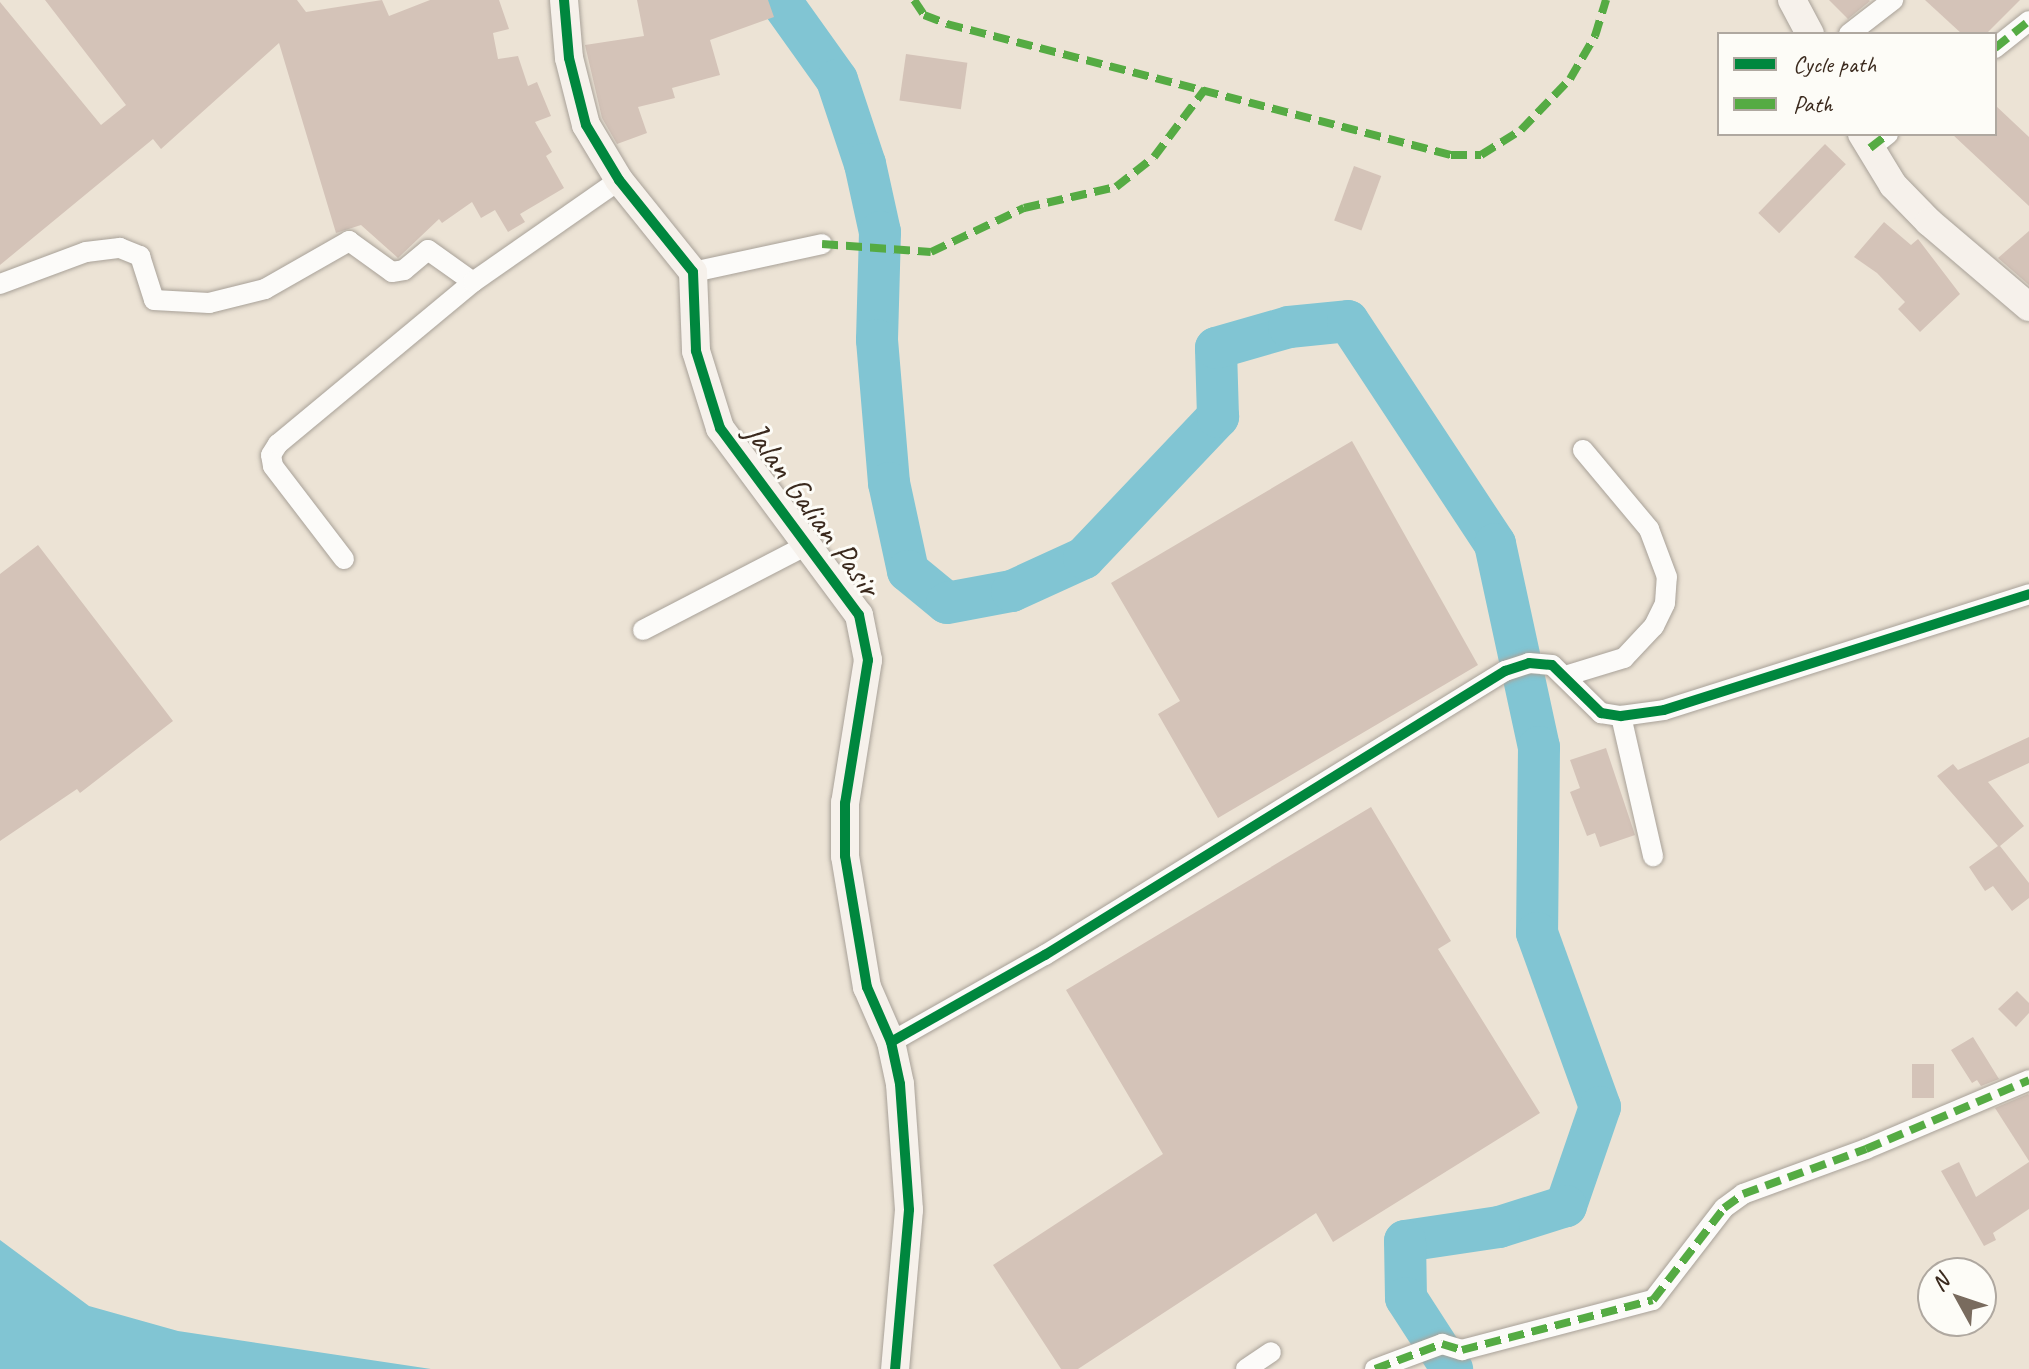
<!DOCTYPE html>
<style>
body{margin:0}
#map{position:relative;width:2029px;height:1369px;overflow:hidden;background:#ece3d5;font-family:Caveat,sans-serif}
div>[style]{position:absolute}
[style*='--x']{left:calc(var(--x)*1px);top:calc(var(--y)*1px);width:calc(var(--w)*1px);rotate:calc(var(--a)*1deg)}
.water>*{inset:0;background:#81c5d3}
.river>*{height:42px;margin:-21px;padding:0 21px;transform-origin:21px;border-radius:21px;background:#81c5d3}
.building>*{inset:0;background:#d4c3b8;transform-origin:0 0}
.roads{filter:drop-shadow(0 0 2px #a8a198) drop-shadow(0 0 2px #a8a198)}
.street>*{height:20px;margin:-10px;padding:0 10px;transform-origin:10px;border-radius:10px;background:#fcfbf9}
.secondary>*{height:28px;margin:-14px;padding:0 14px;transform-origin:14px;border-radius:14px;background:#f6f1eb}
.quiet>*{height:8px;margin-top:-4px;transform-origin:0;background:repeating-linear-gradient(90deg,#55ab43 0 16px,transparent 0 24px)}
.cycleway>*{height:10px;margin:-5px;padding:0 5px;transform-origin:5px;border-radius:5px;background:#00873e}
span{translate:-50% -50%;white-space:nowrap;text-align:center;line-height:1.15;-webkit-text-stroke:6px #fdfcf7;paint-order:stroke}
.street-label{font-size:34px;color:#3b2a1e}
.legend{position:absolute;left:1717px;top:32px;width:280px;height:104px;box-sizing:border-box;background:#fdfcf7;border:2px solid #afa8a0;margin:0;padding:10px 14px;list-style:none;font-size:24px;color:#3b2a1e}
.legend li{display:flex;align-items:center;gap:16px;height:40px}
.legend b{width:40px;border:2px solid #afa8a0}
.north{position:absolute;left:1917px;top:1257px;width:80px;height:80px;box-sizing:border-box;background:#fdfcf7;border:2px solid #afa8a0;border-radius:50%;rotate:310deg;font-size:22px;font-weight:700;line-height:32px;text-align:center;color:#3b2a1e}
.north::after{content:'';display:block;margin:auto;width:28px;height:36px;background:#796b5e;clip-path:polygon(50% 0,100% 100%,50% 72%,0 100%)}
</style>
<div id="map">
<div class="water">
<i style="clip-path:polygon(0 1240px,89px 1306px,178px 1331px,431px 1369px,0 1369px)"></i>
</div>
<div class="river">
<i style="--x:780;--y:0;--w:98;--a:54.5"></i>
<i style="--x:837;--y:80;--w:89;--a:71.6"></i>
<i style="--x:865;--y:164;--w:70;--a:77.6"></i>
<i style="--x:880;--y:232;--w:108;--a:91.6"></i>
<i style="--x:877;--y:340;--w:144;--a:85.2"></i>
<i style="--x:889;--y:483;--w:90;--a:77.8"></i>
<i style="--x:908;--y:571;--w:50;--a:39.4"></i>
<i style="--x:947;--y:603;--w:66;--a:-10.5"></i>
<i style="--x:1012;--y:591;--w:79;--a:-24.6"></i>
<i style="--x:1084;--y:558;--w:195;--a:-46.5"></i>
<i style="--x:1218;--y:417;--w:69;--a:-91.7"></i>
<i style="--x:1216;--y:348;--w:76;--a:-16"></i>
<i style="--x:1289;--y:327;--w:59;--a:-5.8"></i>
<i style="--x:1348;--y:321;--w:267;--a:56.6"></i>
<i style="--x:1495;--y:544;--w:208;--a:77.8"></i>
<i style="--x:1539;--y:747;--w:186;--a:90.6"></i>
<i style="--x:1537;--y:933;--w:185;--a:70.1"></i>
<i style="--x:1600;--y:1107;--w:105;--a:109"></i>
<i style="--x:1566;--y:1206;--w:70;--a:162.6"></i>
<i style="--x:1499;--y:1227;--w:95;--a:171.5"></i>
<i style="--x:1405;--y:1241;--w:57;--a:89"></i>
<i style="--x:1406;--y:1298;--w:85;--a:57.1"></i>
</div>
<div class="building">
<i style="clip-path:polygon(45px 0,297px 0,306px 12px,382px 0,389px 16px,430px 0,499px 0,509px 29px,493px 33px,498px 59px,518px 56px,528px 86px,537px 82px,551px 116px,535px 122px,552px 152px,546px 156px,564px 188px,520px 214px,525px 222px,508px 232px,495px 210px,481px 218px,472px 202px,442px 223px,439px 219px,398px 258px,361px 225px,336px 233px,279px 43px,161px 149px,153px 139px,0 265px,0 2px,101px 125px,126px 105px)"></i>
<i style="clip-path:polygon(637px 0,768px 0,774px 17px,710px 40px,720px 75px,672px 88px,675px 98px,638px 107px,647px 133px,617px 144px,602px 118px,585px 45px,644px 36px)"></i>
<i style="clip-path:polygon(1829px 0,1869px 0,1870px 1px,1848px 19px)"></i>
<i style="clip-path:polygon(1925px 0,2020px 0,1986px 34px,1962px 34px)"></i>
<i style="left:906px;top:54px;width:62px;height:47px;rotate:8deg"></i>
<i style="clip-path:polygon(1995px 105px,2029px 137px,2029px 206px,1952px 134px,1995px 134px)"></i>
<i style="left:1825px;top:144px;width:29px;height:96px;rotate:44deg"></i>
<i style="left:1354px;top:166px;width:29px;height:58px;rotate:20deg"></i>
<i style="clip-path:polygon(1884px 222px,1911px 245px,1918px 239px,1960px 294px,1920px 332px,1898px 309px,1905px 302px,1877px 273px,1854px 257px)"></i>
<i style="clip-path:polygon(2029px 231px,2029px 285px,1998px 258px)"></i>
<i style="clip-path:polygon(1352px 441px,1478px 665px,1218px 818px,1158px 714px,1180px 701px,1111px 583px)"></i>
<i style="clip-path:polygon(38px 545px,173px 721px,80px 793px,77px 789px,0 841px,0 574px)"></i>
<i style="clip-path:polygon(2029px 737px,2029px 763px,1988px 782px,2024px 826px,2000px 846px,2029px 883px,2029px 898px,2012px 911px,1993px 886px,1985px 891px,1969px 867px,1998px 846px,1937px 776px,1953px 764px,1958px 770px)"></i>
<i style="clip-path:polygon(1606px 748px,1635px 835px,1600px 847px,1595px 833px,1587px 836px,1570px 792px,1580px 788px,1570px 760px)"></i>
<i style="clip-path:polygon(1371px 807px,1451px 941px,1438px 949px,1540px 1113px,1333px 1242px,1316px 1213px,1078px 1369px,1061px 1369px,993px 1265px,1163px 1154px,1066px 990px)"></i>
<i style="clip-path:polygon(2017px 991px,2029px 1003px,2029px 1013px,2016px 1027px,1998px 1009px)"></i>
<i style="clip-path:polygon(1973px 1037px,1999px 1079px,1981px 1086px,1977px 1080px,1972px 1083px,1951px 1050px)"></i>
<i style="left:1912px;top:1064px;width:22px;height:34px"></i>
<i style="clip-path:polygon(2028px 1094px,2029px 1095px,2029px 1161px,1995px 1108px)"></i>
<i style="clip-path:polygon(1959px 1162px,1976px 1197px,2029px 1162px,2029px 1209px,1993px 1233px,1996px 1240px,1984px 1246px,1941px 1171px)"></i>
</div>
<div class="roads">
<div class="street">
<i style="--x:1849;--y:34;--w:56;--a:-37.7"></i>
<i style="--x:1995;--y:48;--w:43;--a:-38.5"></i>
<i style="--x:1870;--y:148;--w:23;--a:-38"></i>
<i style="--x:693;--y:272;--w:132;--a:-12.2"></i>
<i style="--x:0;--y:284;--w:92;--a:-20.4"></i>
<i style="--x:86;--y:252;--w:34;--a:-7"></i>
<i style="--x:120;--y:248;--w:22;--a:22"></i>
<i style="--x:140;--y:256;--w:46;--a:72.3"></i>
<i style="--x:154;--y:300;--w:55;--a:3.1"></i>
<i style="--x:209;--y:303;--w:58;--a:-14"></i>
<i style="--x:265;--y:289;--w:97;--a:-29.7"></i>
<i style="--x:349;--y:241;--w:53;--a:35.8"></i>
<i style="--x:392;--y:272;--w:12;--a:-9"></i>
<i style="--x:404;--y:270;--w:31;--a:-40"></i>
<i style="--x:428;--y:250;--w:55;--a:35.4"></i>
<i style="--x:344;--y:559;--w:117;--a:-127.4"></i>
<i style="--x:273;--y:466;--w:11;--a:-100"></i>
<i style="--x:271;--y:455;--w:13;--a:-58"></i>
<i style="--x:278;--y:444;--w:254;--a:-39.7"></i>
<i style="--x:473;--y:282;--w:178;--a:-34.9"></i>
<i style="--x:643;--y:630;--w:187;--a:-27.4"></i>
<i style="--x:1565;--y:676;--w:62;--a:-17"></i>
<i style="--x:1624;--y:658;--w:44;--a:-46.8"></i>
<i style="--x:1654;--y:626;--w:25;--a:-64"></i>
<i style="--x:1665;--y:603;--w:26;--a:-86"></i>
<i style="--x:1667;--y:577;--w:51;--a:-110.6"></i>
<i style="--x:1649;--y:529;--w:103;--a:-129.9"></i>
<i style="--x:1621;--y:716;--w:144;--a:77.1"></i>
<i style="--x:891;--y:1042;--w:177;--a:-29.5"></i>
<i style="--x:1045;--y:955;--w:541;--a:-31.69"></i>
<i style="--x:1505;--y:671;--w:25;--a:-18"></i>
<i style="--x:1529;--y:663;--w:23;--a:5"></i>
<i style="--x:1552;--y:665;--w:69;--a:44.4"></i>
<i style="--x:1601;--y:713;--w:20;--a:9"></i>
<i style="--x:1621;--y:716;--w:43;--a:-7.9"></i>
<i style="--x:1664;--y:710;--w:383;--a:-17.6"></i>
<i style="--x:1246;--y:1369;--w:30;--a:-34"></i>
<i style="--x:1375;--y:1369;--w:72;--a:-20.5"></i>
<i style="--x:1442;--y:1344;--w:21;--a:17"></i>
<i style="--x:1462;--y:1350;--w:197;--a:-14.7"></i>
<i style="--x:1653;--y:1300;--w:116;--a:-52.3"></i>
<i style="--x:1724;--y:1208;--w:24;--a:-36"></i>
<i style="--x:1743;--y:1194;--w:131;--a:-20.1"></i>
<i style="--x:1866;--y:1149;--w:177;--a:-22.9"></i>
</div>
<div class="secondary">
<i style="--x:564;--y:0;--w:58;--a:85.1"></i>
<i style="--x:569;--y:58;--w:69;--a:75.8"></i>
<i style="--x:586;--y:125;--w:64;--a:59"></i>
<i style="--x:619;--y:180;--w:118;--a:51.2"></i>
<i style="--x:693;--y:272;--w:79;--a:87.8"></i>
<i style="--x:696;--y:351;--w:81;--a:72.7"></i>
<i style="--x:720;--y:428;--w:233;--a:53.4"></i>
<i style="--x:859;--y:615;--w:46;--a:78.7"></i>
<i style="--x:868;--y:660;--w:145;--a:99.1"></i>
<i style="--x:845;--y:803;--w:53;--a:90"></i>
<i style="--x:845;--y:856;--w:133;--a:80.5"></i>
<i style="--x:867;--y:987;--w:60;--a:66.4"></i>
<i style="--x:891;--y:1042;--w:43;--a:77.9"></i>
<i style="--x:900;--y:1084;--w:126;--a:85.9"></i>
<i style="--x:909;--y:1210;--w:160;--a:95"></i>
<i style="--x:1792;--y:0;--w:38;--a:62"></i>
<i style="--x:1862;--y:134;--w:60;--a:58.7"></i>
<i style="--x:1893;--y:185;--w:52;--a:45.8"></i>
<i style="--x:1929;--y:222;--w:131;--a:40.4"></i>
</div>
</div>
<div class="quiet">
<i style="--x:914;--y:0;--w:18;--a:56"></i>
<i style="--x:924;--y:15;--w:25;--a:21"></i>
<i style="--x:947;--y:24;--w:521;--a:14.57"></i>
<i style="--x:1451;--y:155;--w:30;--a:0"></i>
<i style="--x:1481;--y:155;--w:47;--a:-32"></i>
<i style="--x:1521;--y:130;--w:71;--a:-46.1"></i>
<i style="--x:1570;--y:79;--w:50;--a:-59.8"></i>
<i style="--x:1595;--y:36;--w:38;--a:-73"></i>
<i style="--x:1995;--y:48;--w:43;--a:-38.5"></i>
<i style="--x:1870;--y:148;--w:23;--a:-38"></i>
<i style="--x:822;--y:244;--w:109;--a:4.2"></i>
<i style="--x:931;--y:252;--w:103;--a:-25.3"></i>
<i style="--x:1024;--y:208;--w:94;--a:-12.9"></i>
<i style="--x:1116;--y:187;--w:48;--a:-38.3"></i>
<i style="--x:1154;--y:157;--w:85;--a:-53.1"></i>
<i style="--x:1375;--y:1369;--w:72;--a:-20.5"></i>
<i style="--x:1442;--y:1344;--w:21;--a:17"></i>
<i style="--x:1462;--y:1350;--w:197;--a:-14.7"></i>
<i style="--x:1653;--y:1300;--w:116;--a:-52.3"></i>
<i style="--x:1724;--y:1208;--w:24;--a:-36"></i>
<i style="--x:1743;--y:1194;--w:131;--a:-20.1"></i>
<i style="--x:1866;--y:1149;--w:177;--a:-22.9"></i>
</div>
<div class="cycleway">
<i style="--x:564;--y:0;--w:58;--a:85.1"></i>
<i style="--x:569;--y:58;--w:69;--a:75.8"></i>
<i style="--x:586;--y:125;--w:64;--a:59"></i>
<i style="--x:619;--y:180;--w:118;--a:51.2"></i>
<i style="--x:693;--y:272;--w:79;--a:87.8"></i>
<i style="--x:696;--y:351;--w:81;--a:72.7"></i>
<i style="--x:720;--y:428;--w:233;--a:53.4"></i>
<i style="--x:859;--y:615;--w:46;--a:78.7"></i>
<i style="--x:868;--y:660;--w:145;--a:99.1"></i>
<i style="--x:845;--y:803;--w:53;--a:90"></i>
<i style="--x:845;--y:856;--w:133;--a:80.5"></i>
<i style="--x:867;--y:987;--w:60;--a:66.4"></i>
<i style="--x:891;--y:1042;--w:43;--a:77.9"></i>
<i style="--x:900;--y:1084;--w:126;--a:85.9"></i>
<i style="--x:909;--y:1210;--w:160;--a:95"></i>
<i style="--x:891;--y:1042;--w:177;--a:-29.5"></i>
<i style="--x:1045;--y:955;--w:541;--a:-31.69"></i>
<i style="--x:1505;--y:671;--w:25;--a:-18"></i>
<i style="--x:1529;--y:663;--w:23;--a:5"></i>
<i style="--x:1552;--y:665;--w:69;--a:44.4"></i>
<i style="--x:1601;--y:713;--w:20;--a:9"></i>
<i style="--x:1621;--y:716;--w:43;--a:-7.9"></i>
<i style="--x:1664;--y:710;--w:383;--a:-17.6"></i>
</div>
<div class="street-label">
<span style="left:813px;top:509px;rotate:54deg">Jalan Galian Pasir</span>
</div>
<ul class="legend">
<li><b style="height:10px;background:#00873e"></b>Cycle path</li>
<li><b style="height:10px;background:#55ab43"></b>Path</li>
</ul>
<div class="north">N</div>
</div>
